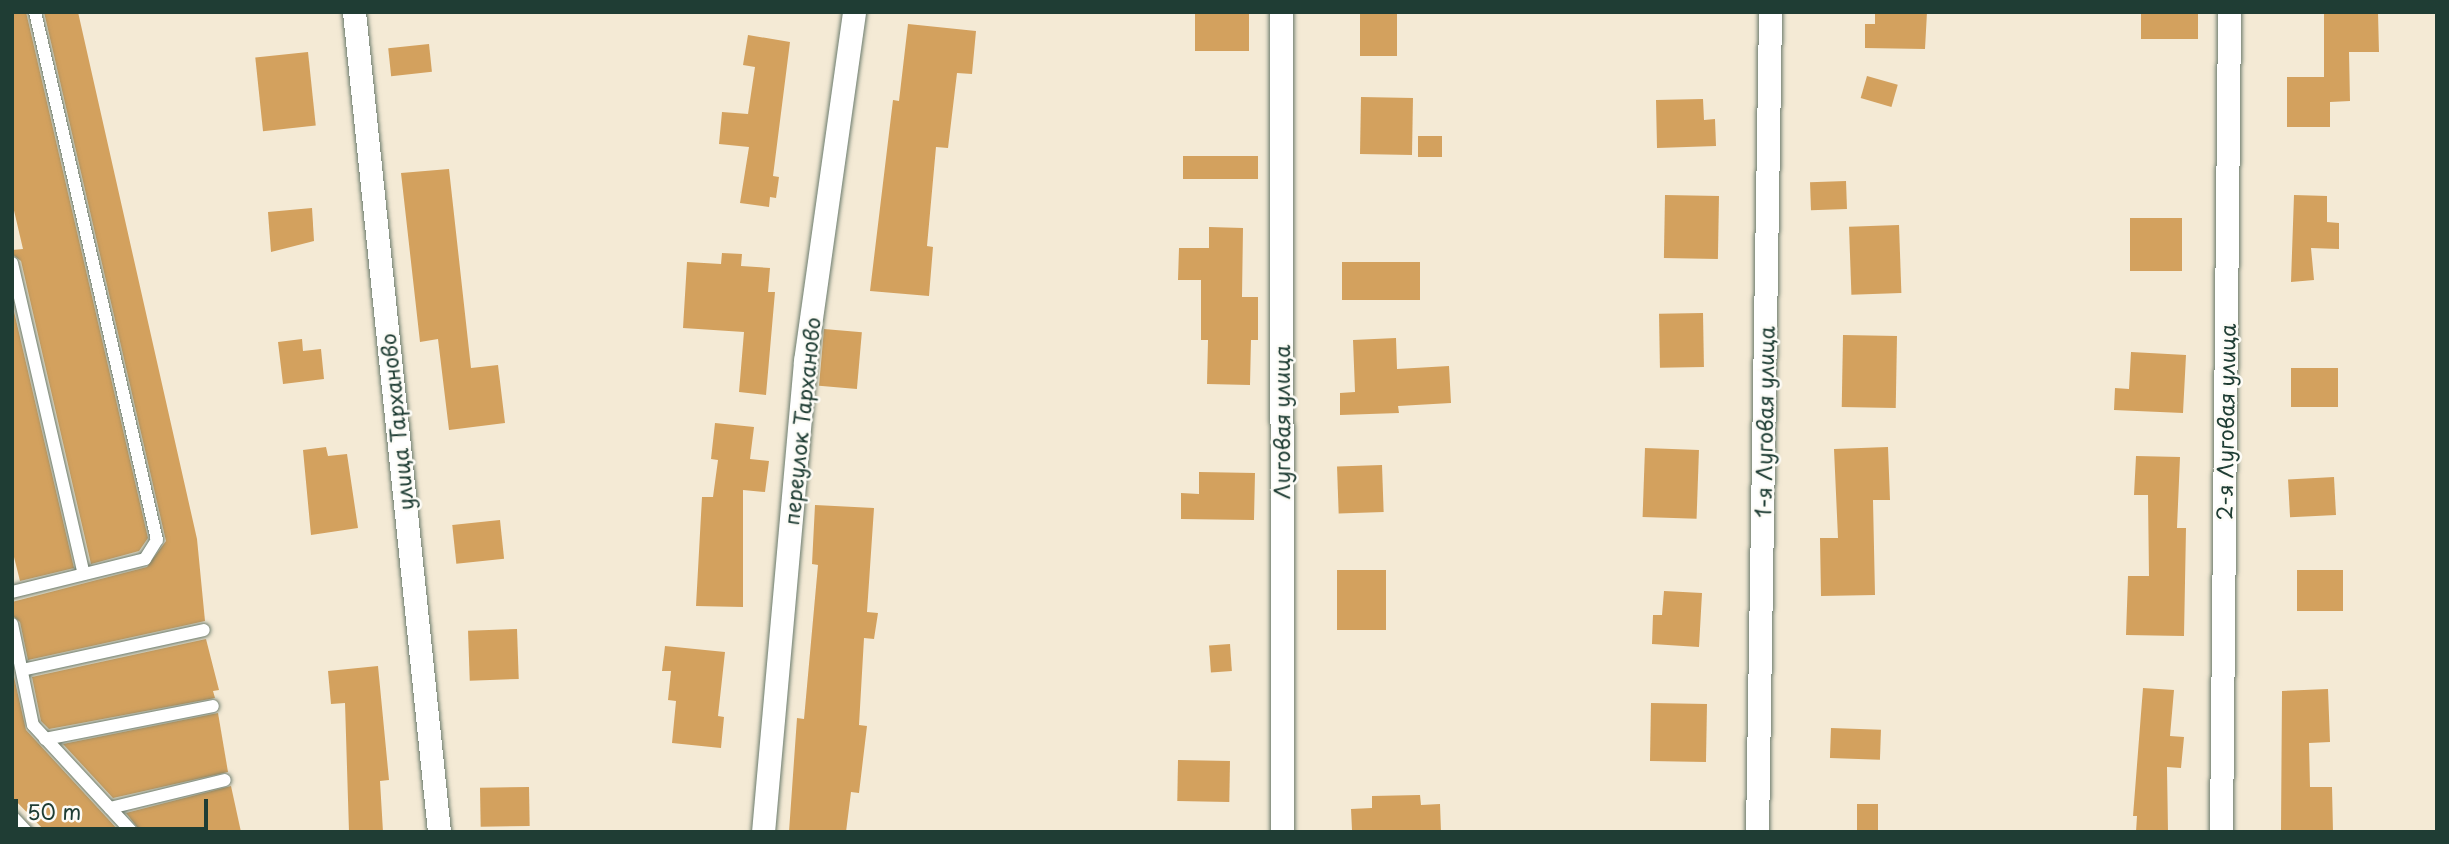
<!DOCTYPE html>
<meta charset="utf-8">
<style>
body{margin:0}
#map{position:relative;width:2449px;height:844px;overflow:hidden;background:#f4ead5;font-family:"Playpen Sans",sans-serif}
div>[style]{position:absolute}
[style*='--x']{left:calc(var(--x)*1px);top:calc(var(--y)*1px);width:calc(var(--w)*1px);rotate:calc(var(--a)*1deg)}
.building>*{inset:0;background:#d3a15e;transform-origin:0 0}
.roads{filter:drop-shadow(0 0 2px #6a7a6c) drop-shadow(0 0 2px #6a7a6c)}
.lane>*{height:12px;margin:-6px;padding:0 6px;transform-origin:6px;border-radius:6px;background:#fff}
.street>*{height:23px;margin:-11.5px;padding:0 11.5px;transform-origin:11.5px;border-radius:11.5px;background:#fff}
span{translate:-50% -50%;white-space:nowrap;text-align:center;line-height:1.15;-webkit-text-stroke:5px #fdfcf7;paint-order:stroke}
.street-label{font-size:21px;color:#1f3d34}
.frame{position:absolute;inset:0;border:14px solid #1f3d34;pointer-events:none}
.scale{position:absolute;left:14px;top:799px;width:194px;height:32px;box-sizing:border-box;border:4px solid #1f3d34;border-top:0;padding-left:9px;font-size:21px;line-height:24px;white-space:nowrap;color:#1f3d34;-webkit-text-stroke:5px #fdfcf7;paint-order:stroke}
</style>
<div id="map">
<div class="building">
<i style="clip-path:polygon(12px 12px,26px 12px,148px 538px,139px 551px,91px 564px,21px 261px,12px 254px,12px 250px,23px 249px,12px 202px)"></i>
<i style="clip-path:polygon(44px 12px,78px 12px,197px 539px,205px 621px,28px 660px,20px 622px,12px 615px,12px 602px,147px 567px,166px 541px)"></i>
<i style="left:1195px;top:12px;width:54px;height:39px"></i>
<i style="left:1360px;top:12px;width:37px;height:44px"></i>
<i style="clip-path:polygon(1875px 12px,1927px 12px,1925px 49px,1865px 48px,1865px 24px,1875px 24px)"></i>
<i style="left:2141px;top:12px;width:57px;height:27px"></i>
<i style="clip-path:polygon(2324px 12px,2378px 12px,2379px 52px,2349px 52px,2350px 101px,2330px 102px,2330px 127px,2287px 127px,2287px 77px,2324px 77px)"></i>
<i style="clip-path:polygon(908px 24px,976px 31px,972px 74px,957px 73px,948px 148px,936px 147px,927px 246px,933px 247px,929px 296px,870px 291px,893px 100px,899px 101px)"></i>
<i style="clip-path:polygon(748px 35px,790px 42px,773px 176px,779px 177px,776px 198px,770px 197px,769px 207px,740px 203px,749px 147px,719px 144px,722px 112px,748px 114px,755px 67px,743px 65px)"></i>
<i style="left:429px;top:44px;width:28px;height:41px;rotate:84deg"></i>
<i style="left:308px;top:52px;width:74px;height:53px;rotate:84deg"></i>
<i style="left:1867px;top:76px;width:32px;height:23px;rotate:16deg"></i>
<i style="left:1361px;top:97px;width:52px;height:57px;rotate:1deg"></i>
<i style="clip-path:polygon(1703px 99px,1704px 120px,1715px 119px,1716px 146px,1657px 148px,1656px 100px)"></i>
<i style="left:1442px;top:136px;width:21px;height:24px;rotate:90deg"></i>
<i style="left:1183px;top:156px;width:75px;height:23px"></i>
<i style="clip-path:polygon(449px 169px,471px 368px,498px 365px,505px 423px,449px 430px,438px 339px,420px 342px,401px 173px)"></i>
<i style="left:1846px;top:181px;width:28px;height:36px;rotate:88deg"></i>
<i style="left:1665px;top:195px;width:54px;height:63px;rotate:1deg"></i>
<i style="clip-path:polygon(2294px 195px,2327px 196px,2327px 222px,2339px 223px,2339px 249px,2311px 248px,2314px 280px,2291px 282px)"></i>
<i style="clip-path:polygon(312px 208px,314px 241px,271px 252px,268px 212px)"></i>
<i style="left:2130px;top:218px;width:52px;height:53px"></i>
<i style="left:1899px;top:225px;width:68px;height:50px;rotate:88deg"></i>
<i style="clip-path:polygon(1209px 227px,1243px 228px,1242px 297px,1258px 297px,1258px 340px,1251px 340px,1250px 385px,1207px 384px,1208px 340px,1201px 340px,1201px 280px,1178px 280px,1179px 248px,1209px 248px)"></i>
<i style="clip-path:polygon(722px 253px,742px 254px,741px 266px,770px 268px,768px 292px,775px 292px,766px 395px,739px 392px,744px 332px,683px 328px,687px 262px,721px 264px)"></i>
<i style="left:1342px;top:262px;width:78px;height:38px"></i>
<i style="clip-path:polygon(12px 303px,74px 568px,20px 581px,12px 549px)"></i>
<i style="left:1703px;top:313px;width:54px;height:44px;rotate:89deg"></i>
<i style="left:824px;top:329px;width:38px;height:57px;rotate:5deg"></i>
<i style="left:1843px;top:335px;width:54px;height:72px;rotate:1deg"></i>
<i style="clip-path:polygon(1396px 338px,1397px 369px,1449px 366px,1451px 403px,1398px 406px,1399px 413px,1340px 415px,1340px 393px,1355px 392px,1353px 340px)"></i>
<i style="clip-path:polygon(302px 339px,303px 351px,321px 349px,324px 379px,283px 384px,278px 342px)"></i>
<i style="clip-path:polygon(2131px 352px,2186px 355px,2183px 413px,2114px 410px,2115px 388px,2129px 389px)"></i>
<i style="left:2338px;top:368px;width:39px;height:47px;rotate:90deg"></i>
<i style="clip-path:polygon(715px 423px,754px 427px,750px 459px,769px 461px,765px 492px,743px 490px,743px 607px,696px 606px,702px 497px,713px 497px,718px 460px,711px 459px)"></i>
<i style="clip-path:polygon(326px 447px,328px 456px,347px 454px,358px 528px,311px 535px,303px 450px)"></i>
<i style="clip-path:polygon(1888px 447px,1890px 500px,1873px 500px,1875px 595px,1821px 596px,1820px 538px,1838px 538px,1834px 449px)"></i>
<i style="left:1645px;top:448px;width:54px;height:69px;rotate:2deg"></i>
<i style="clip-path:polygon(2136px 456px,2180px 457px,2177px 528px,2186px 528px,2184px 636px,2126px 635px,2128px 576px,2149px 576px,2148px 495px,2134px 495px)"></i>
<i style="left:1382px;top:465px;width:47px;height:45px;rotate:88deg"></i>
<i style="clip-path:polygon(1199px 472px,1255px 473px,1254px 520px,1181px 519px,1181px 493px,1199px 494px)"></i>
<i style="left:2334px;top:477px;width:38px;height:46px;rotate:87deg"></i>
<i style="clip-path:polygon(815px 505px,874px 508px,867px 612px,878px 613px,874px 639px,864px 638px,859px 725px,867px 726px,859px 793px,851px 792px,846px 832px,789px 832px,797px 718px,804px 719px,818px 565px,812px 564px)"></i>
<i style="left:500px;top:520px;width:39px;height:48px;rotate:84deg"></i>
<i style="left:1337px;top:570px;width:49px;height:60px"></i>
<i style="left:2297px;top:570px;width:46px;height:41px"></i>
<i style="clip-path:polygon(1664px 591px,1702px 593px,1699px 647px,1652px 644px,1653px 615px,1662px 615px)"></i>
<i style="left:517px;top:629px;width:50px;height:49px;rotate:88deg"></i>
<i style="clip-path:polygon(206px 639px,219px 690px,213px 691px,215px 698px,49px 729px,41px 721px,32px 677px)"></i>
<i style="left:1230px;top:644px;width:27px;height:21px;rotate:86deg"></i>
<i style="clip-path:polygon(665px 646px,725px 652px,718px 716px,724px 717px,721px 748px,672px 743px,676px 701px,668px 700px,671px 671px,662px 671px)"></i>
<i style="clip-path:polygon(378px 666px,389px 780px,380px 781px,383px 832px,349px 832px,345px 703px,331px 704px,328px 671px)"></i>
<i style="clip-path:polygon(12px 668px,26px 730px,120px 832px,46px 832px,12px 797px)"></i>
<i style="clip-path:polygon(2143px 688px,2174px 690px,2170px 736px,2184px 737px,2181px 768px,2167px 767px,2168px 832px,2136px 832px,2137px 816px,2133px 816px)"></i>
<i style="clip-path:polygon(2328px 689px,2330px 742px,2309px 743px,2310px 787px,2332px 787px,2333px 832px,2281px 832px,2282px 691px)"></i>
<i style="left:1651px;top:703px;width:56px;height:58px;rotate:1deg"></i>
<i style="clip-path:polygon(218px 713px,228px 772px,113px 798px,63px 744px)"></i>
<i style="left:1831px;top:728px;width:50px;height:30px;rotate:2deg"></i>
<i style="left:1178px;top:760px;width:52px;height:41px;rotate:1deg"></i>
<i style="clip-path:polygon(231px 786px,241px 832px,141px 832px,126px 813px)"></i>
<i style="left:529px;top:787px;width:39px;height:49px;rotate:89deg"></i>
<i style="clip-path:polygon(1420px 795px,1421px 805px,1440px 804px,1441px 832px,1352px 830px,1351px 809px,1372px 808px,1372px 796px)"></i>
<i style="left:1857px;top:804px;width:21px;height:28px"></i>
</div>
<div class="roads">
<div class="lane">
<i style="--x:12;--y:263;--w:319;--a:77"></i>
<i style="--x:12;--y:592;--w:137;--a:-13.9"></i>
<i style="--x:145;--y:559;--w:22;--a:-58"></i>
<i style="--x:157;--y:540;--w:542;--a:-103.01"></i>
<i style="--x:12;--y:624;--w:103;--a:78.3"></i>
<i style="--x:33;--y:725;--w:146;--a:47.2"></i>
<i style="--x:22;--y:670;--w:186;--a:-12.4"></i>
<i style="--x:45;--y:739;--w:171;--a:-11.1"></i>
<i style="--x:110;--y:808;--w:118;--a:-13.7"></i>
<i style="--x:12;--y:816;--w:22;--a:47"></i>
</div>
<div class="street">
<i style="--x:354;--y:12;--w:824;--a:84.08"></i>
<i style="--x:1281;--y:12;--w:820;--a:89.93"></i>
<i style="--x:763;--y:832;--w:473;--a:-84.9"></i>
<i style="--x:805;--y:361;--w:352;--a:-82"></i>
<i style="--x:1757;--y:832;--w:820;--a:-89.09"></i>
<i style="--x:2221;--y:832;--w:820;--a:-89.44"></i>
</div>
</div>
<div class="street-label">
<span style="left:801px;top:421px;rotate:-84deg">переулок Тарханово</span>
<span style="left:396px;top:422px;rotate:-96deg">улица Тарханово</span>
<span style="left:1281px;top:422px;rotate:-90deg">Луговая улица</span>
<span style="left:1764px;top:422px;rotate:-89deg">1-я Луговая улица</span>
<span style="left:2225px;top:422px;rotate:-89deg">2-я Луговая улица</span>
</div>
<div class="frame"></div>
<div class="scale">50 m</div>
</div>
